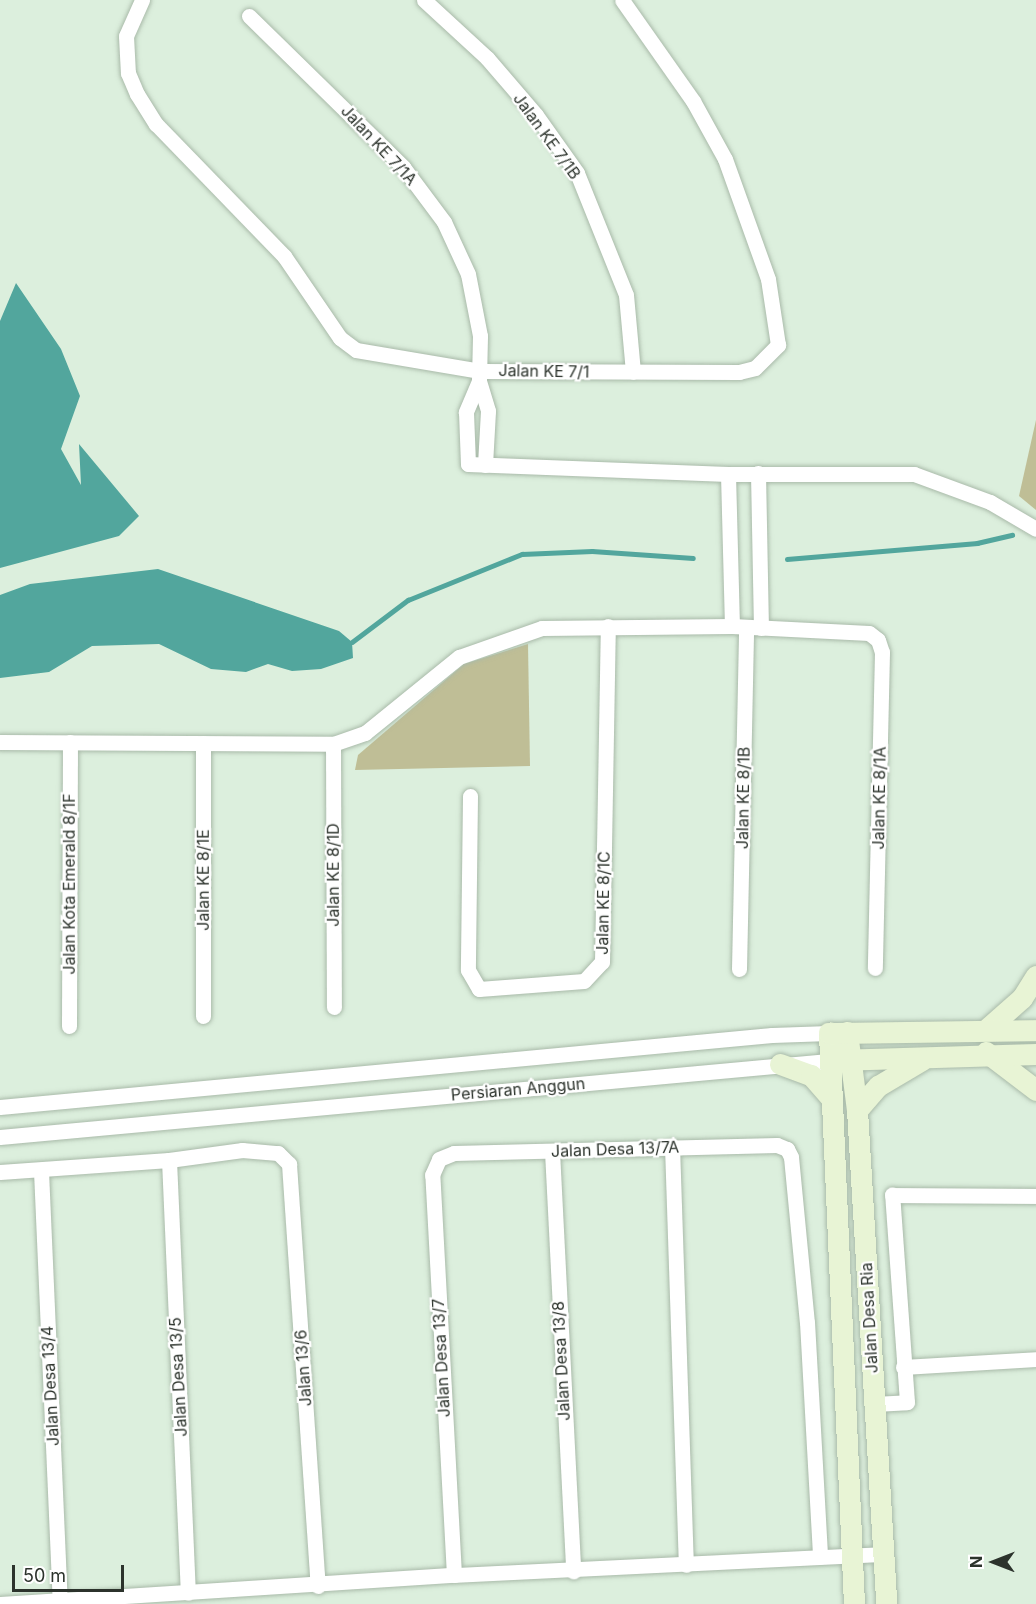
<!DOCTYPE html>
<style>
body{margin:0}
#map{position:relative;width:1036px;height:1604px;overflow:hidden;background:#dcefdd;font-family:Inter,sans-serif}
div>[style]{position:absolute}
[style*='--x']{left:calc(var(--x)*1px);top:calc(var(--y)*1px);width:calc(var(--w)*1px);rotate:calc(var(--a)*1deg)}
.green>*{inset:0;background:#bfbe96}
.water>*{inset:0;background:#52a69d}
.stream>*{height:4.5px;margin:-2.25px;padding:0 2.25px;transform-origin:2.25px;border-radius:2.25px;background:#52a69d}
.roads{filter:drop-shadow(0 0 2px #a9baa9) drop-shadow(0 0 2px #a9baa9)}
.street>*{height:15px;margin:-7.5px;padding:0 7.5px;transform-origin:7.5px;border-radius:7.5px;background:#fff}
.secondary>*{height:21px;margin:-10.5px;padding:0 10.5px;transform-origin:10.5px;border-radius:10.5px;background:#e8f4d5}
span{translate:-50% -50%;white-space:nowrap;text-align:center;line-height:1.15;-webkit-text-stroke:4.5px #fff;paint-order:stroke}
.street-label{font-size:16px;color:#2c332c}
.north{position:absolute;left:964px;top:1532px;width:60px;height:60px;-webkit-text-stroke:4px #fff;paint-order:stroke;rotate:270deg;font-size:16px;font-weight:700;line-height:24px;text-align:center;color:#2c332c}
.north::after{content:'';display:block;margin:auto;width:21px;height:27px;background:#2c332c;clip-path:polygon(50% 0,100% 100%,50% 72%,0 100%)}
.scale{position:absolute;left:12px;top:1565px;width:112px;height:27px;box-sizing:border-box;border:3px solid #2c332c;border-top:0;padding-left:8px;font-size:18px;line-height:21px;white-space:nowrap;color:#2c332c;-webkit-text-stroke:4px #fff;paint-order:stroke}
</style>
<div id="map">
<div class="green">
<i style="clip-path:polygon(1036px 420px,1036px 510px,1019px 496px)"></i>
<i style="clip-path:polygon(528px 644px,530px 766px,355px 770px,358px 755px,464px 664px)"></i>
</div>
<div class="water">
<i style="clip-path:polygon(16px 283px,61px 349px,80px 396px,61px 449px,81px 485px,79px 444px,139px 516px,119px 536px,0 568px,0 321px)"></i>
<i style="clip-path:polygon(158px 569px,339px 631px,352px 642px,353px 658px,321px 669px,292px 671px,268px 664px,246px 672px,211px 669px,159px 644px,92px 646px,49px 672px,0 678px,0 595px,30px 584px)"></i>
</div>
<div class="stream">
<i style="--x:787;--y:559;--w:191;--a:-4.8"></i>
<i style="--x:977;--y:543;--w:36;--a:-13"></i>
<i style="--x:352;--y:642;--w:70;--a:-36.9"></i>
<i style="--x:408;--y:600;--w:123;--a:-22"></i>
<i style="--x:522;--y:554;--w:70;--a:-2.5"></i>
<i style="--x:592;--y:551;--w:101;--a:4"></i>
</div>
<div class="roads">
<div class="street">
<i style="--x:142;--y:0;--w:39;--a:114"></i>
<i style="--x:126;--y:36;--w:37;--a:87"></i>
<i style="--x:128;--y:73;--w:23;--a:67"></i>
<i style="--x:137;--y:94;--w:36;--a:58"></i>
<i style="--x:156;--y:124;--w:184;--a:45.9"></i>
<i style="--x:284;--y:256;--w:99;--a:55.7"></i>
<i style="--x:340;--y:338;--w:20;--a:37"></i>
<i style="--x:356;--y:350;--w:126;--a:9.6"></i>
<i style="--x:480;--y:371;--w:259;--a:0.2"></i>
<i style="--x:739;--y:372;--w:16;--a:-14"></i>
<i style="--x:755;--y:368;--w:33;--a:-45"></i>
<i style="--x:778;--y:345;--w:67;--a:-98.6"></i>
<i style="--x:768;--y:279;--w:127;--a:-109.7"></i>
<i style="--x:725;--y:159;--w:66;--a:-118.9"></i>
<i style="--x:693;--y:101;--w:123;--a:-125.1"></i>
<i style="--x:424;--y:0;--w:86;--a:42.6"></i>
<i style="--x:487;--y:58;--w:75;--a:49.3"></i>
<i style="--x:536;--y:115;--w:71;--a:54.7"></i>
<i style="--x:577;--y:173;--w:131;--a:68.1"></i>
<i style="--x:626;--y:295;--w:77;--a:84.8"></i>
<i style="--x:249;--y:16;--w:216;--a:44.4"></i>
<i style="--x:403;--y:167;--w:69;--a:53.3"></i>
<i style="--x:444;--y:222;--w:57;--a:65.2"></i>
<i style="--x:468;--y:274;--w:63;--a:79"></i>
<i style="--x:480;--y:336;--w:45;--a:91.3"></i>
<i style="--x:479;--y:381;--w:31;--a:73"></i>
<i style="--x:488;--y:411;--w:54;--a:93.2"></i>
<i style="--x:479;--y:381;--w:34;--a:113"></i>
<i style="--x:466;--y:412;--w:52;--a:87.8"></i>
<i style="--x:468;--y:464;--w:260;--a:2.2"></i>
<i style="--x:728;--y:474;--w:186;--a:0"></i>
<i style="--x:914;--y:474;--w:81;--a:20.2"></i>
<i style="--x:990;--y:502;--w:53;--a:30.4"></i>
<i style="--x:758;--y:473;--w:155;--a:88.9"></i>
<i style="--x:728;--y:474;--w:152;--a:88.5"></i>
<i style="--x:0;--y:742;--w:333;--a:0.3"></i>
<i style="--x:333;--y:744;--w:34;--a:-19"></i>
<i style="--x:365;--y:733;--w:121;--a:-39"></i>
<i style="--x:459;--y:657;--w:88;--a:-19.3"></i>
<i style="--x:542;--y:628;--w:190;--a:-0.6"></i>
<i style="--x:732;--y:626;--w:137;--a:2.9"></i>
<i style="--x:869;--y:633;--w:11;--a:38"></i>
<i style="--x:878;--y:640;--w:13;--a:72"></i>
<i style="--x:882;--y:652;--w:316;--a:91.3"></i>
<i style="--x:333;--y:744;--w:263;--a:89.8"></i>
<i style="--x:470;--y:796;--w:174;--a:90.7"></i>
<i style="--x:468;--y:970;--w:22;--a:60"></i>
<i style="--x:479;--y:989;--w:105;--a:-4.4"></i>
<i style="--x:584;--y:981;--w:26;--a:-47"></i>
<i style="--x:602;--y:962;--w:336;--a:-89"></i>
<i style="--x:739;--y:969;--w:342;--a:-88.8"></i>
<i style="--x:203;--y:1016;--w:273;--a:-90"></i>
<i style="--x:69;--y:1026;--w:284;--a:-89.8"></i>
<i style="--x:0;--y:1107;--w:775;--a:-5.33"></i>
<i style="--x:772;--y:1035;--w:57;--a:-2"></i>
<i style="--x:0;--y:1137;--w:832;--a:-5.24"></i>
<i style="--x:672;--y:1146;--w:419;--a:88.1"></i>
<i style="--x:552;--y:1151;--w:421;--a:87.1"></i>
<i style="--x:169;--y:1160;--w:433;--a:87.5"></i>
<i style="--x:41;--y:1171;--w:429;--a:87.5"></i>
<i style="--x:0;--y:1172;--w:169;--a:-4.1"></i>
<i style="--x:169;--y:1160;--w:74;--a:-7.8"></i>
<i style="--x:242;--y:1150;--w:36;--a:5"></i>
<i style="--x:278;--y:1153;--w:16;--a:45"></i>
<i style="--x:289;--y:1164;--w:423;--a:86.1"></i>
<i style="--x:903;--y:1367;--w:133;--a:-3.4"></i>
<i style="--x:874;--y:1404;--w:33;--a:-3"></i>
<i style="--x:907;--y:1402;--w:208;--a:-94.1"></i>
<i style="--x:892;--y:1195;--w:144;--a:0.4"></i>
<i style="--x:454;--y:1575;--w:401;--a:-93.1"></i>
<i style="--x:432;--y:1175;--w:17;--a:-66"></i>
<i style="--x:439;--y:1159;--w:16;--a:-22"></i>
<i style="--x:454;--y:1153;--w:323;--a:-1.4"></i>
<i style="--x:777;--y:1145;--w:11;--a:22"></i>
<i style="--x:787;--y:1149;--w:9;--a:63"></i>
<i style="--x:791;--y:1157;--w:166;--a:84.5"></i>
<i style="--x:807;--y:1322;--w:235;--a:86.8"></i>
<i style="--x:0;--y:1604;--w:455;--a:-3.7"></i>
<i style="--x:454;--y:1575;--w:430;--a:-2.8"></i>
</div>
<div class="secondary">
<i style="--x:988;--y:1028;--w:45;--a:-41.4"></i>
<i style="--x:1022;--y:998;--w:26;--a:-58"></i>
<i style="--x:847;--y:1032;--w:79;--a:82.7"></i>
<i style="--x:857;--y:1110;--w:495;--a:86.6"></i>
<i style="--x:986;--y:1052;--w:63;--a:37.2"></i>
<i style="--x:836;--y:1060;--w:200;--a:-1.7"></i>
<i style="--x:780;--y:1064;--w:33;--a:20"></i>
<i style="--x:811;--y:1075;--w:30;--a:49"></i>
<i style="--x:857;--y:1110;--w:32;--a:-49"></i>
<i style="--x:878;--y:1086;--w:51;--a:-30.6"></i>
<i style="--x:854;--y:1604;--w:572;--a:-92.51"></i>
<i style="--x:829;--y:1033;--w:207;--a:-0.8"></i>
</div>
</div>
<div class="street-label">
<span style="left:547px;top:136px;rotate:54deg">Jalan KE 7/1B</span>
<span style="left:379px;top:145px;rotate:47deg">Jalan KE 7/1A</span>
<span style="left:544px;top:371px;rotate:1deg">Jalan KE 7/1</span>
<span style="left:743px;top:798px;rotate:-89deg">Jalan KE 8/1B</span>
<span style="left:879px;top:798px;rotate:-89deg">Jalan KE 8/1A</span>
<span style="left:333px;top:875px;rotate:-90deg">Jalan KE 8/1D</span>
<span style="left:203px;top:880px;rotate:-90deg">Jalan KE 8/1E</span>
<span style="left:69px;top:884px;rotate:-90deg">Jalan Kota Emerald 8/1F</span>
<span style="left:603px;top:903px;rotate:-89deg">Jalan KE 8/1C</span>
<span style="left:518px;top:1089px;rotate:-5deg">Persiaran Anggun</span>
<span style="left:615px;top:1149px;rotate:-2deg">Jalan Desa 13/7A</span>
<span style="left:869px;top:1318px;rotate:-93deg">Jalan Desa Ria</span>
<span style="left:441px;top:1358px;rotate:-93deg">Jalan Desa 13/7</span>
<span style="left:561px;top:1361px;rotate:-93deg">Jalan Desa 13/8</span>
<span style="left:303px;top:1368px;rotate:-94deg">Jalan 13/6</span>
<span style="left:178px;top:1377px;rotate:-93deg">Jalan Desa 13/5</span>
<span style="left:50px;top:1386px;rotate:-93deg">Jalan Desa 13/4</span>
</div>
<div class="north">N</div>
<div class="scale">50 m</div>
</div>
